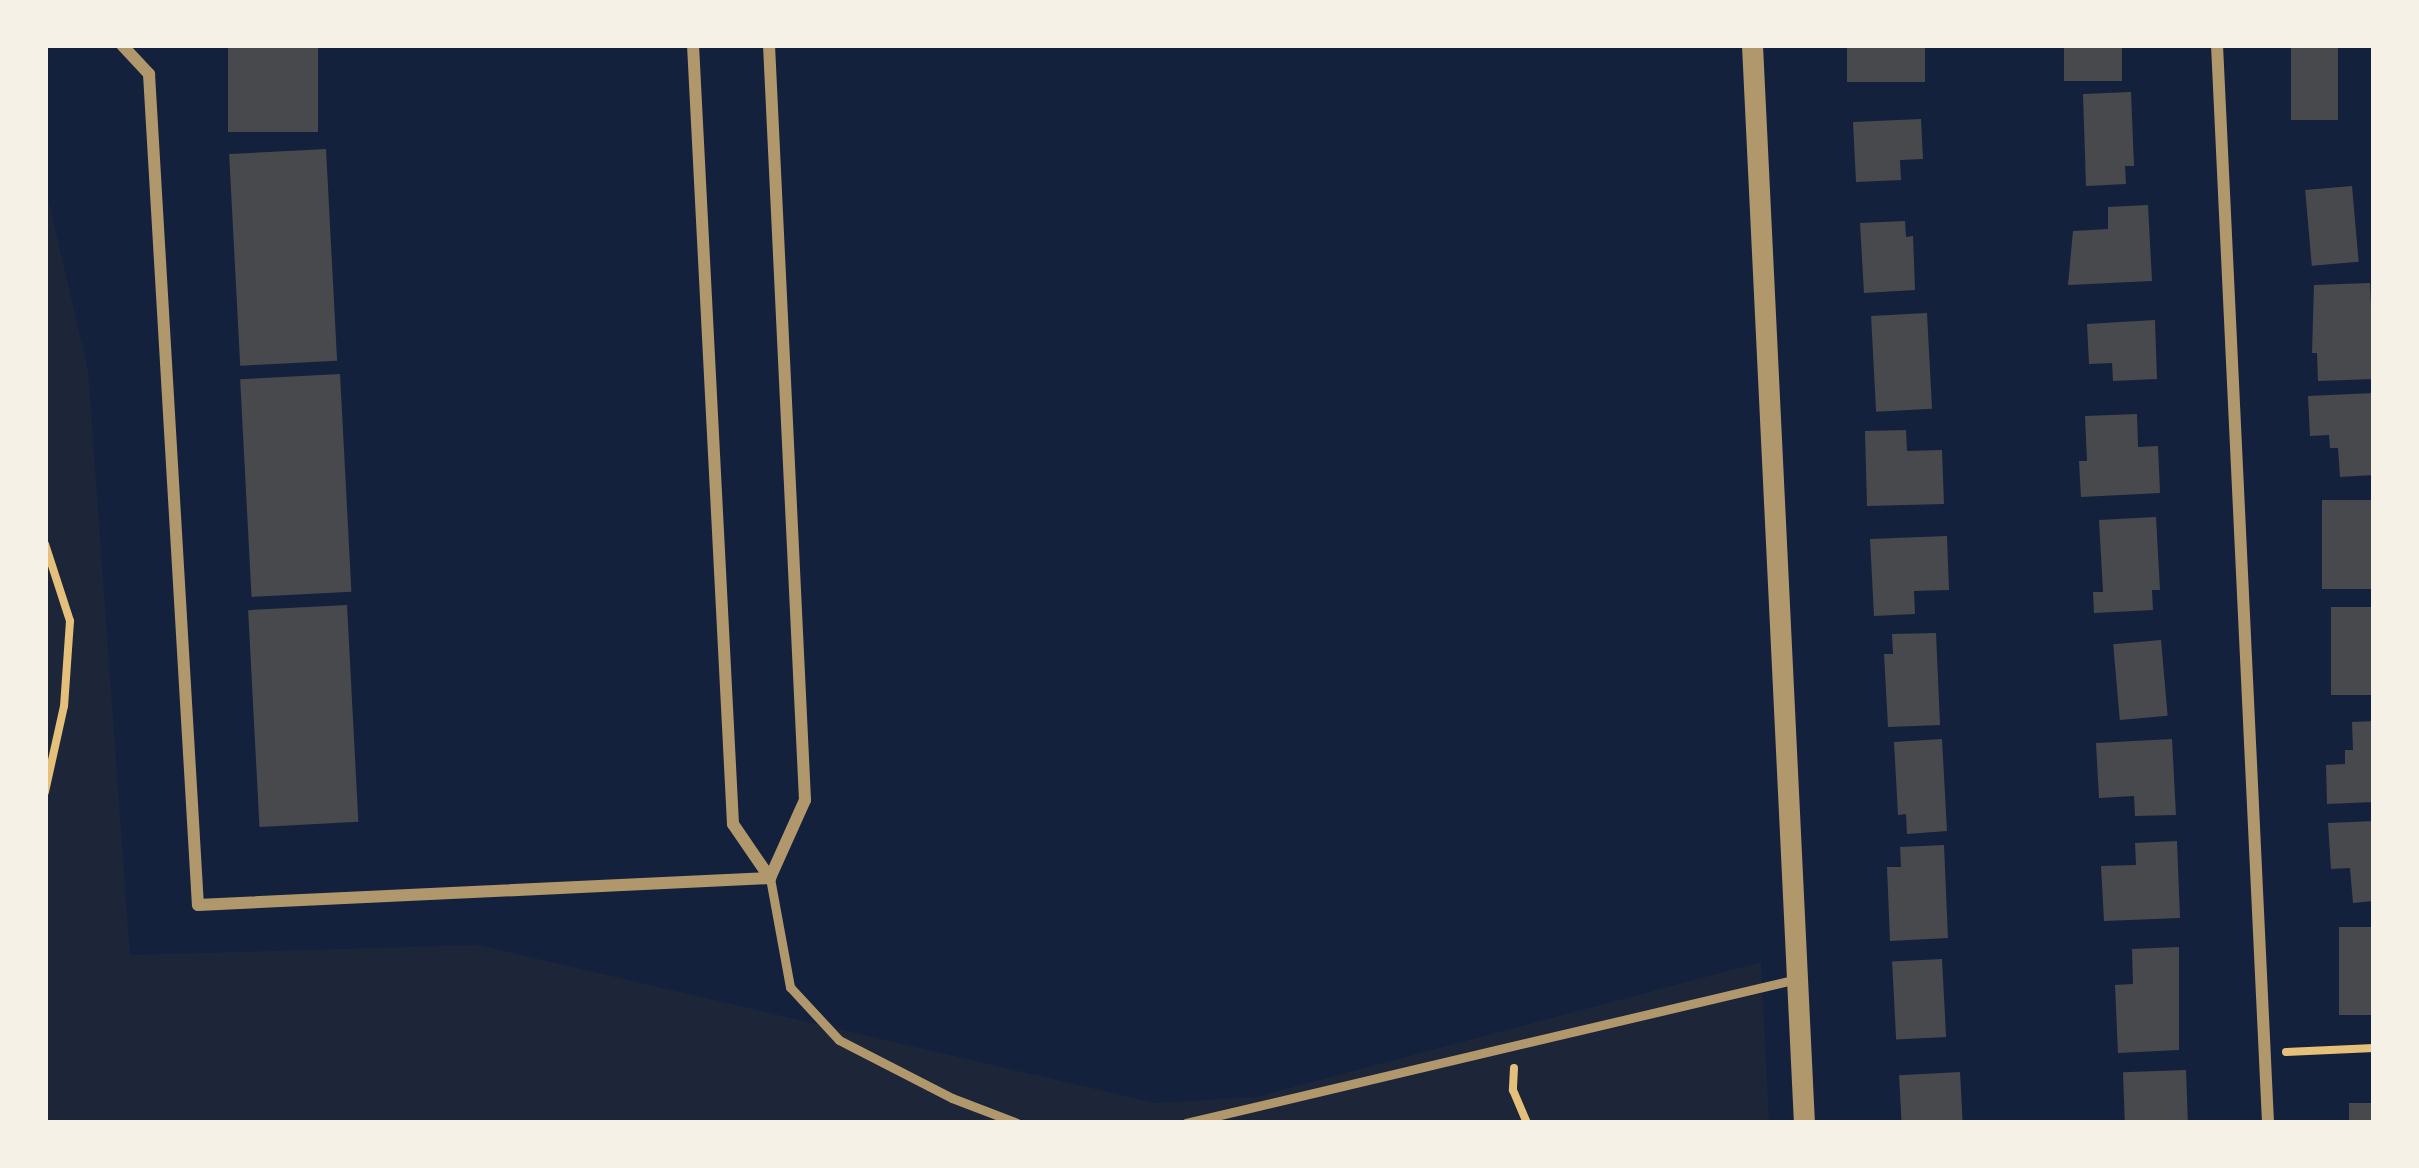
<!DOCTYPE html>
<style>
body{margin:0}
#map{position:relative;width:2419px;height:1168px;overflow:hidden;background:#14213d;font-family:Rubik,sans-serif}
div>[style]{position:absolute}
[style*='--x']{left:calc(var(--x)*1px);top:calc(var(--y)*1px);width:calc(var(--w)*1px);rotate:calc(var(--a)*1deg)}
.green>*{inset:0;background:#1d2539}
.building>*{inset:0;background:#48494c;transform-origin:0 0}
.path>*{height:8px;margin:-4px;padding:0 4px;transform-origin:4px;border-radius:4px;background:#e5c07b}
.service>*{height:9px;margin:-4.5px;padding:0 4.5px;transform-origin:4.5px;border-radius:4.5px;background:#b1986c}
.minor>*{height:12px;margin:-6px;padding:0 6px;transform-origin:6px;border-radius:6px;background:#b1986c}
.tertiary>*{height:21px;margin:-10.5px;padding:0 10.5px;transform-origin:10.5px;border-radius:10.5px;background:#b1986c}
span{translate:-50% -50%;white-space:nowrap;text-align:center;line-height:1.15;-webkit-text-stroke:9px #f6f1e7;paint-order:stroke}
.frame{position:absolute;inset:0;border:48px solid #f6f1e7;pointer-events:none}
</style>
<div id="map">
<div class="green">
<i style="clip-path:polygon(45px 186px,88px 370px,130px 955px,478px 945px,1155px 1103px,1256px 1097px,1761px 962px,1769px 1123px,45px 1123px)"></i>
</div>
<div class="building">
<i style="left:228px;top:45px;width:90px;height:87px"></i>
<i style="left:1847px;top:45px;width:78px;height:37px"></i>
<i style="left:2064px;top:45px;width:58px;height:36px"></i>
<i style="left:2291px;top:45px;width:47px;height:75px"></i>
<i style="clip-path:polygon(2131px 92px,2134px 166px,2125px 166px,2126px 184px,2086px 186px,2083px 94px)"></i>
<i style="clip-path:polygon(1921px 119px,1923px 159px,1900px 160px,1901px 180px,1856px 182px,1853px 122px)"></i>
<i style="left:326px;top:149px;width:212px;height:97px;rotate:87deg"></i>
<i style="left:2352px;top:186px;width:76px;height:47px;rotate:85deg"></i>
<i style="clip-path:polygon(2148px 205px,2152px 281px,2068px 285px,2073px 231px,2108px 229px,2108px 207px)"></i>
<i style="clip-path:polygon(1905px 221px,1906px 237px,1913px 236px,1915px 290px,1864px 293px,1860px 223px)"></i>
<i style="clip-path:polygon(2370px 283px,2374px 379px,2318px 381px,2317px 353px,2312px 353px,2314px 285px)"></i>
<i style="left:1927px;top:313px;width:96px;height:56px;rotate:87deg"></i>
<i style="clip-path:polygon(2155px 320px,2157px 379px,2113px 381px,2112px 363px,2089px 364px,2087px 324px)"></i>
<i style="left:340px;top:374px;width:218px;height:100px;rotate:87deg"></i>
<i style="clip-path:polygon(2374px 393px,2374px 475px,2340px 477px,2338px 448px,2330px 448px,2329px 435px,2310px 436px,2308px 396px)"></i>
<i style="clip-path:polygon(2137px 414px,2138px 447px,2158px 446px,2160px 493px,2081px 497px,2079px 461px,2087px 461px,2085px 416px)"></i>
<i style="clip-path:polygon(1906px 430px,1907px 451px,1942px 450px,1944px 504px,1867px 506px,1865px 431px)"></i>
<i style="left:2374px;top:500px;width:89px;height:52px;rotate:90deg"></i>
<i style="clip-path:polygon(2156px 517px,2160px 590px,2152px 590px,2153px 610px,2094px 613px,2093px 592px,2103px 592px,2099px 520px)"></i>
<i style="clip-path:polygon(1947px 536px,1949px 590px,1914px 591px,1915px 614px,1874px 616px,1870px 539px)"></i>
<i style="left:347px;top:605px;width:217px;height:99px;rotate:87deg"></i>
<i style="left:2374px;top:607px;width:88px;height:43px;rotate:90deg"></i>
<i style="clip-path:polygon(1936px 633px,1940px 725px,1888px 727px,1884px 654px,1893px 654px,1892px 634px)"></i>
<i style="left:2161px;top:640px;width:76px;height:48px;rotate:85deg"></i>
<i style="clip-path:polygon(2374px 721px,2374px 802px,2327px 804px,2326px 765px,2345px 764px,2345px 750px,2353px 750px,2352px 722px)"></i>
<i style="clip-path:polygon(1942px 739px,1947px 831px,1907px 834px,1906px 814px,1898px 815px,1894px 742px)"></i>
<i style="clip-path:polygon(2172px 739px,2176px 815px,2135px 816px,2134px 796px,2099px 798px,2096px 743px)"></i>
<i style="clip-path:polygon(2374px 821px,2374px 901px,2353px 903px,2350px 868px,2331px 869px,2328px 823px)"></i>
<i style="clip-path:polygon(2177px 841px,2180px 918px,2104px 921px,2101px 866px,2136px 865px,2135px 843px)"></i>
<i style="clip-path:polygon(1944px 845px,1948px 938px,1890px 941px,1887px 867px,1901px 867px,1900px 847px)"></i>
<i style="left:2374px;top:927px;width:88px;height:35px;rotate:90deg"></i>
<i style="clip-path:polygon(2179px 947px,2179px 1050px,2118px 1053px,2115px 985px,2133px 984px,2132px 949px)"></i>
<i style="left:1942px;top:959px;width:78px;height:50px;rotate:87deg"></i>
<i style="left:2186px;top:1070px;width:53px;height:63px;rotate:88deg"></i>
<i style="left:1960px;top:1072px;width:51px;height:61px;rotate:87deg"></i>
<i style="left:2374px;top:1103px;width:20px;height:25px;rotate:90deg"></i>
</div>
<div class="path">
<i style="--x:45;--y:544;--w:81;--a:72"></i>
<i style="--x:70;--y:621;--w:85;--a:94"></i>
<i style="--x:64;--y:706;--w:88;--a:102.5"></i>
<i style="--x:2286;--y:1052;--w:88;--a:-2.6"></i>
<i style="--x:1514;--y:1068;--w:22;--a:93"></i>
<i style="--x:1513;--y:1090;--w:36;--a:67"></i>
</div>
<div class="service">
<i style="--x:770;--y:878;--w:111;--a:79.6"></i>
<i style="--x:790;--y:987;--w:72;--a:47.2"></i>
<i style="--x:839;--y:1040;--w:127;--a:27.2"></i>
<i style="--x:952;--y:1098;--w:70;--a:21"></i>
<i style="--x:1186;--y:1123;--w:628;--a:-13.26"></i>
</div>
<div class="minor">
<i style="--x:122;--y:45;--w:40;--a:47"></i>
<i style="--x:149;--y:74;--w:832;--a:86.63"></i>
<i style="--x:198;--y:905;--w:573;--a:-2.7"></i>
<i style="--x:693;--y:45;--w:780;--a:87.06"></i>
<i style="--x:733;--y:824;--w:65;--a:55.6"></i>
<i style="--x:769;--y:45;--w:756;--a:87.27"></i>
<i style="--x:805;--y:800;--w:85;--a:114.2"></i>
<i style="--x:2217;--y:45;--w:1079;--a:87.29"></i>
</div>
<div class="tertiary">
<i style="--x:1752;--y:45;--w:1079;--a:87.24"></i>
</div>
<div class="frame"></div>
</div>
